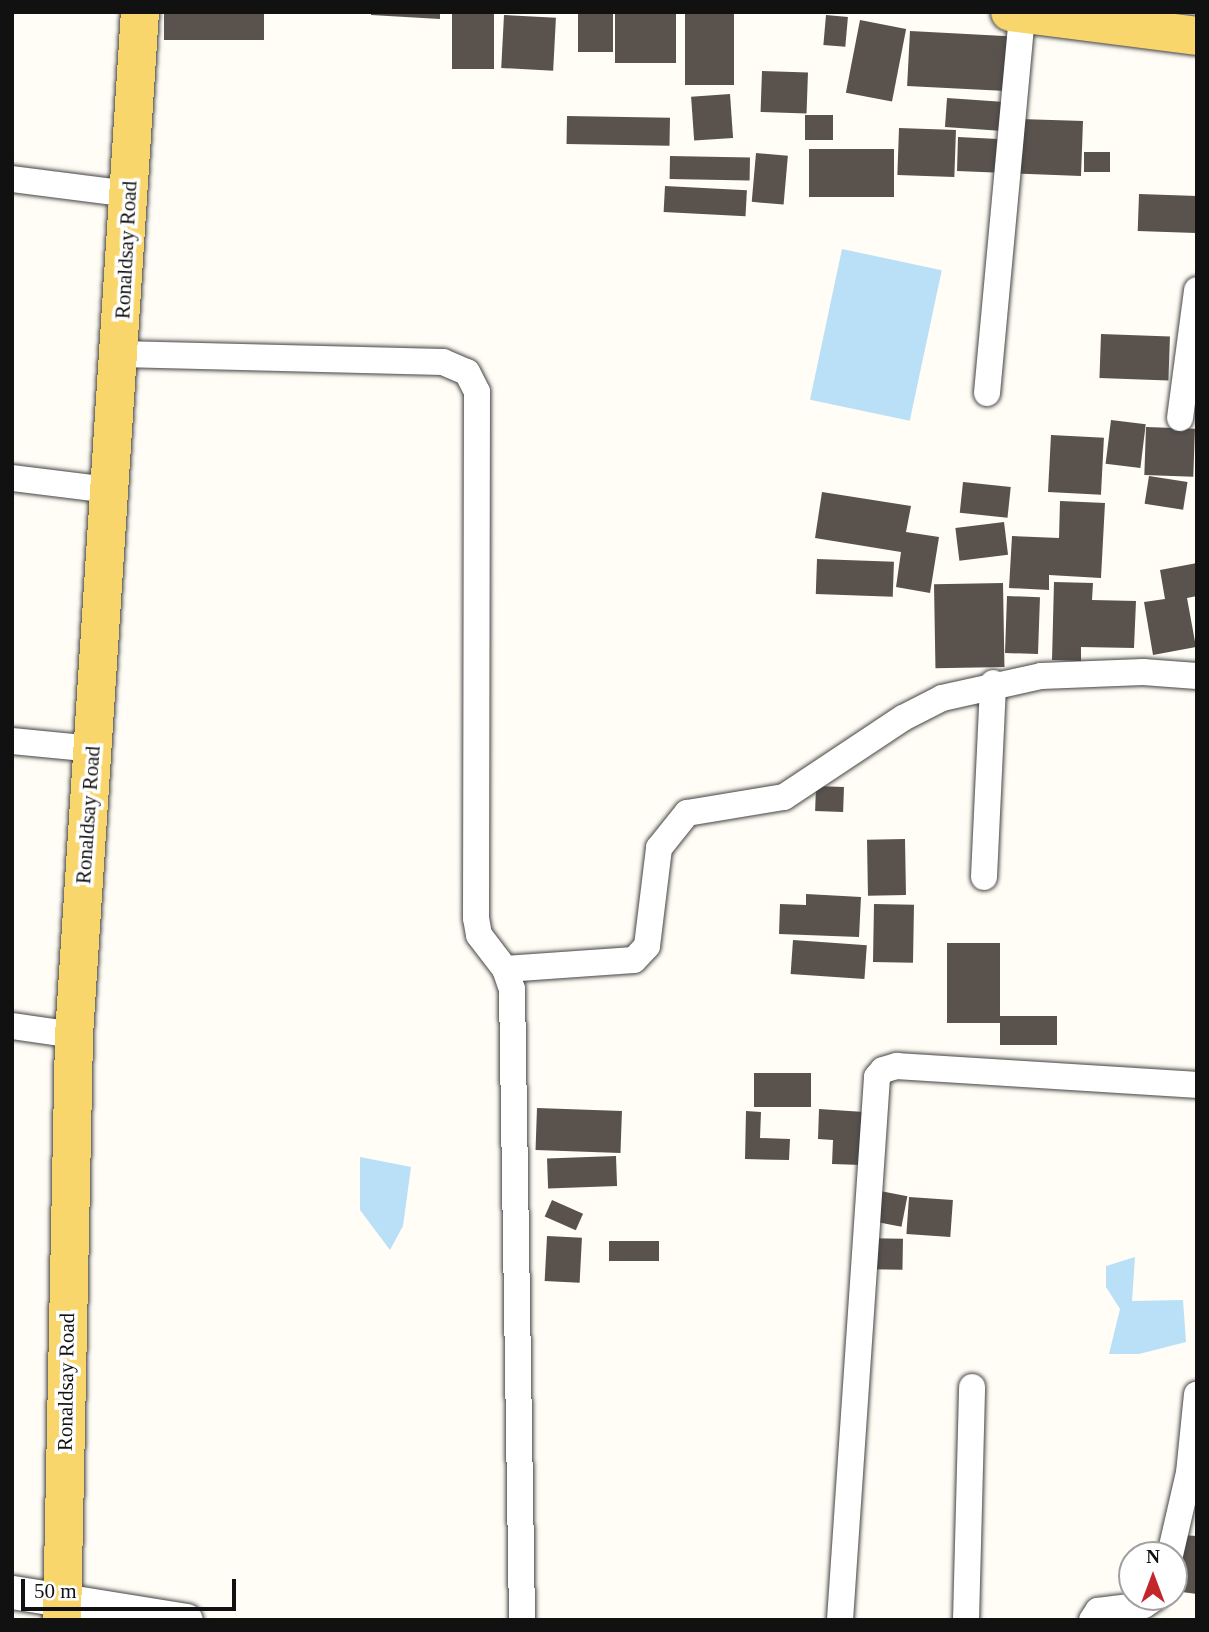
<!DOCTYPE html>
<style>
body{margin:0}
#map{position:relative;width:1209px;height:1632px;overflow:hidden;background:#fffdf5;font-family:Georgia,serif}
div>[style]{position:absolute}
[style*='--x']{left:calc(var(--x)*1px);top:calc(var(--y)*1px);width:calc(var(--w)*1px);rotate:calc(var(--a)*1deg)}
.water>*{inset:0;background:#b9e0f7;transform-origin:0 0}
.building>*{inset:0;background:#5a524d;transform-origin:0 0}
.roads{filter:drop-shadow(0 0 2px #444) drop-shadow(0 0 2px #444)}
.minor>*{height:26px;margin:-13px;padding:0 13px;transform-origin:13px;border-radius:13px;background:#fff}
.tertiary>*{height:33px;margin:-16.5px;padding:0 16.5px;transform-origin:16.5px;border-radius:16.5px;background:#fff}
.primary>*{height:38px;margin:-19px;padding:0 19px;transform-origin:19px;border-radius:19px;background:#f9d66b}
span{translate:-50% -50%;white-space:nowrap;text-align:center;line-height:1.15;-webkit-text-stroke:7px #fff;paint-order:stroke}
.street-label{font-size:21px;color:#111}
.frame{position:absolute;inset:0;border:14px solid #111;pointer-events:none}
.north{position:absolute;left:1118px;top:1541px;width:70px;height:70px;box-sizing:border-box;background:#fff;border:2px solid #a0a0a0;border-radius:50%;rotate:0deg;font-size:19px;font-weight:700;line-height:28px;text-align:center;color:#111}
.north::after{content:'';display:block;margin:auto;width:24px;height:32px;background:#c4262e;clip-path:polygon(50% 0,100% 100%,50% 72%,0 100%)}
.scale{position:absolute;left:21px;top:1579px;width:215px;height:32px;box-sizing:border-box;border:4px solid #111;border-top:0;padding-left:9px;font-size:21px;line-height:24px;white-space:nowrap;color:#111;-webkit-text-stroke:5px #fff;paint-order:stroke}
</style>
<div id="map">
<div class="water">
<i style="left:842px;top:249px;width:102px;height:154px;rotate:12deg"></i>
<i style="clip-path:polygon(360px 1157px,411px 1167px,403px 1226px,390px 1250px,360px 1210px)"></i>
<i style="clip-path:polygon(1135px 1257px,1132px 1301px,1183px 1300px,1186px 1342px,1139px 1354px,1109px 1354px,1120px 1309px,1106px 1287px,1106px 1266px)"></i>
</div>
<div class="building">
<i style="left:164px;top:12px;width:100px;height:28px"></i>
<i style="clip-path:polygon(371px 12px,440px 12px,440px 19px,371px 15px)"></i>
<i style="left:452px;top:12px;width:42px;height:57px"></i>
<i style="left:578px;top:12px;width:35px;height:40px"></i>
<i style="left:615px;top:12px;width:61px;height:51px"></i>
<i style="left:685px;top:12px;width:49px;height:73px"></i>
<i style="left:504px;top:15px;width:52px;height:53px;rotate:3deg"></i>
<i style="left:826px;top:15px;width:22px;height:30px;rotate:5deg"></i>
<i style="left:860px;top:20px;width:47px;height:74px;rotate:11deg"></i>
<i style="left:910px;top:31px;width:99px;height:55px;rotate:3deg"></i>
<i style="left:762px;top:71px;width:46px;height:41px;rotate:2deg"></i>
<i style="left:730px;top:94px;width:44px;height:39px;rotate:86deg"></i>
<i style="left:947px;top:98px;width:65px;height:29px;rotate:4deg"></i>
<i style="left:805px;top:115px;width:28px;height:25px"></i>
<i style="left:567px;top:116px;width:103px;height:28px;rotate:1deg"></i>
<i style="clip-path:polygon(1020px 119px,1083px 121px,1081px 176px,957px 171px,958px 137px,1019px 140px)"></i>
<i style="left:899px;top:128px;width:57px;height:47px;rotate:2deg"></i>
<i style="left:809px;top:149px;width:85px;height:48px"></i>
<i style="left:1084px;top:152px;width:26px;height:20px"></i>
<i style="left:756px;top:153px;width:32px;height:49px;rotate:5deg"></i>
<i style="left:670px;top:156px;width:80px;height:23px;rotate:1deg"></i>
<i style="left:665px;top:186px;width:82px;height:26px;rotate:3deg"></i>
<i style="left:1139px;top:194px;width:58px;height:37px;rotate:2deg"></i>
<i style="left:1101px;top:334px;width:69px;height:44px;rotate:2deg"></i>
<i style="left:1111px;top:420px;width:35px;height:44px;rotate:7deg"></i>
<i style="left:1146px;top:427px;width:49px;height:48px;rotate:2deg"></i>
<i style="left:1051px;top:435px;width:53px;height:57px;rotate:3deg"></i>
<i style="left:1149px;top:476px;width:39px;height:28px;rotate:9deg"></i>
<i style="left:963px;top:482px;width:48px;height:31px;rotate:6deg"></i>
<i style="clip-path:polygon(822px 492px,911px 506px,906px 532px,939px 537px,930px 593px,896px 587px,901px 552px,815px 538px)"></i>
<i style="clip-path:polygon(1060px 501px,1105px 503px,1101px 578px,1049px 575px,1049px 590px,1009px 588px,1012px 536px,1059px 538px)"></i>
<i style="left:1004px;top:522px;width:33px;height:49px;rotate:83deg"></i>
<i style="left:817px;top:559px;width:77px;height:35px;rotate:2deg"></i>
<i style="clip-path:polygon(1197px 563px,1197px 596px,1187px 598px,1196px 647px,1153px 655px,1144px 602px,1165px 599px,1160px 570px)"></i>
<i style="clip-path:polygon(1054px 582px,1093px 583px,1092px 600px,1136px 601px,1134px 648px,1081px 647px,1081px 661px,1052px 660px)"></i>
<i style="left:1003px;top:583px;width:84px;height:69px;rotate:89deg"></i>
<i style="left:1007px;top:596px;width:33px;height:57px;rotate:2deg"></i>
<i style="left:816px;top:786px;width:28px;height:25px;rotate:2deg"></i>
<i style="left:905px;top:839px;width:56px;height:38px;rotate:89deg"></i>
<i style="clip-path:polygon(806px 894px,861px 897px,859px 937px,779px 934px,780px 904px,806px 905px)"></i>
<i style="left:874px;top:904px;width:40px;height:58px;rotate:1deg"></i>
<i style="left:793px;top:940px;width:74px;height:34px;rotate:4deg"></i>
<i style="left:947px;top:943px;width:53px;height:80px"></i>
<i style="left:1000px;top:1016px;width:57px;height:29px"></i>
<i style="left:811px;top:1073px;width:34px;height:57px;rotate:90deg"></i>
<i style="left:537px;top:1108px;width:85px;height:42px;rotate:2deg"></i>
<i style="clip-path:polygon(819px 1109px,864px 1112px,861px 1165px,832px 1164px,833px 1140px,818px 1139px)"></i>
<i style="clip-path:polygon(746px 1111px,761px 1112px,760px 1138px,790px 1139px,789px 1160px,745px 1159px)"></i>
<i style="left:616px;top:1156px;width:30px;height:69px;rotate:88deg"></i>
<i style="left:875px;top:1190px;width:33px;height:31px;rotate:11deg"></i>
<i style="left:909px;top:1197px;width:44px;height:37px;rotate:4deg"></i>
<i style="left:552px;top:1200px;width:34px;height:18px;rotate:24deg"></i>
<i style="left:547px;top:1236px;width:35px;height:45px;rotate:3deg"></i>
<i style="left:858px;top:1238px;width:45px;height:31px;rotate:1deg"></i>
<i style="left:659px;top:1241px;width:20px;height:50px;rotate:90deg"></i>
<i style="clip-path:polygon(1180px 1535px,1197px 1536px,1197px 1594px,1174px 1591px)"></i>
</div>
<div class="roads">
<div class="minor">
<i style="--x:12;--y:179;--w:118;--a:7.3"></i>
<i style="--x:120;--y:354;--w:323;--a:1.4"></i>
<i style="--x:443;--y:362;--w:26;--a:23"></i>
<i style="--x:467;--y:372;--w:22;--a:63"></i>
<i style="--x:477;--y:392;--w:526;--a:90.11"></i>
<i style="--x:476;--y:918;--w:17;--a:80"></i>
<i style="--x:479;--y:935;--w:43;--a:52.6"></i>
<i style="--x:505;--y:969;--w:21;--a:71"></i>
<i style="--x:512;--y:989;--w:631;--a:89.09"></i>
<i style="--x:987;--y:393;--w:381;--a:-84.7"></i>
<i style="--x:1180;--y:418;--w:129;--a:-82.4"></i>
<i style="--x:12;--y:478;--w:98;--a:7.1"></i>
<i style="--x:12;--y:741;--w:81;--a:5.6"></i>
<i style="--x:984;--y:877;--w:194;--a:-87.3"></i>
<i style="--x:505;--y:969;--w:129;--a:-4"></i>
<i style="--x:634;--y:960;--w:19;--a:-47"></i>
<i style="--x:647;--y:946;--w:99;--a:-83"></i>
<i style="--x:659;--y:848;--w:45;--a:-51.3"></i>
<i style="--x:687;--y:813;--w:98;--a:-9.4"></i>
<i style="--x:784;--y:797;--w:143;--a:-33.6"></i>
<i style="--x:903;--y:718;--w:44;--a:-27.1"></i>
<i style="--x:942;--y:698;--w:101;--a:-12.5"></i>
<i style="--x:1041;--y:676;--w:102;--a:-2.2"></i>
<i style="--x:1143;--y:672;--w:54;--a:4.2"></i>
<i style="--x:12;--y:1026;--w:63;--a:8.3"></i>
<i style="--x:1170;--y:1555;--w:84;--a:-77"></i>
<i style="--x:1189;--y:1473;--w:79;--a:-84.2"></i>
<i style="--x:840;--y:1620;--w:544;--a:-86.1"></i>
<i style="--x:877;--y:1077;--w:9;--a:-49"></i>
<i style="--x:883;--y:1070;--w:15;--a:-16"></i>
<i style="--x:897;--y:1066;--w:301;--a:3.6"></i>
<i style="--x:966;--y:1620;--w:233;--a:-88.5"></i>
<i style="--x:1092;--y:1620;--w:11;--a:-56"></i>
<i style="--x:1098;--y:1611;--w:46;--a:-7.4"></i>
<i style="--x:1144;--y:1605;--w:14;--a:-34"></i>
</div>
<div class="tertiary">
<i style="--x:12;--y:1592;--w:176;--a:9.1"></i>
</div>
<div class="primary">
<i style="--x:1010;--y:12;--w:189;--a:7.3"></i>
<i style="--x:62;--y:1620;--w:585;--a:-88.82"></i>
<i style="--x:74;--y:1035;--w:1025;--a:-86.31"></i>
</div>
</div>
<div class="street-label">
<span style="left:126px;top:250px;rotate:-87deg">Ronaldsay Road</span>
<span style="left:88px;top:815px;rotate:-86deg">Ronaldsay Road</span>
<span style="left:66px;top:1382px;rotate:-89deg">Ronaldsay Road</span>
</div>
<div class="frame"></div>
<div class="north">N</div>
<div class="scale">50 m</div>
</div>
